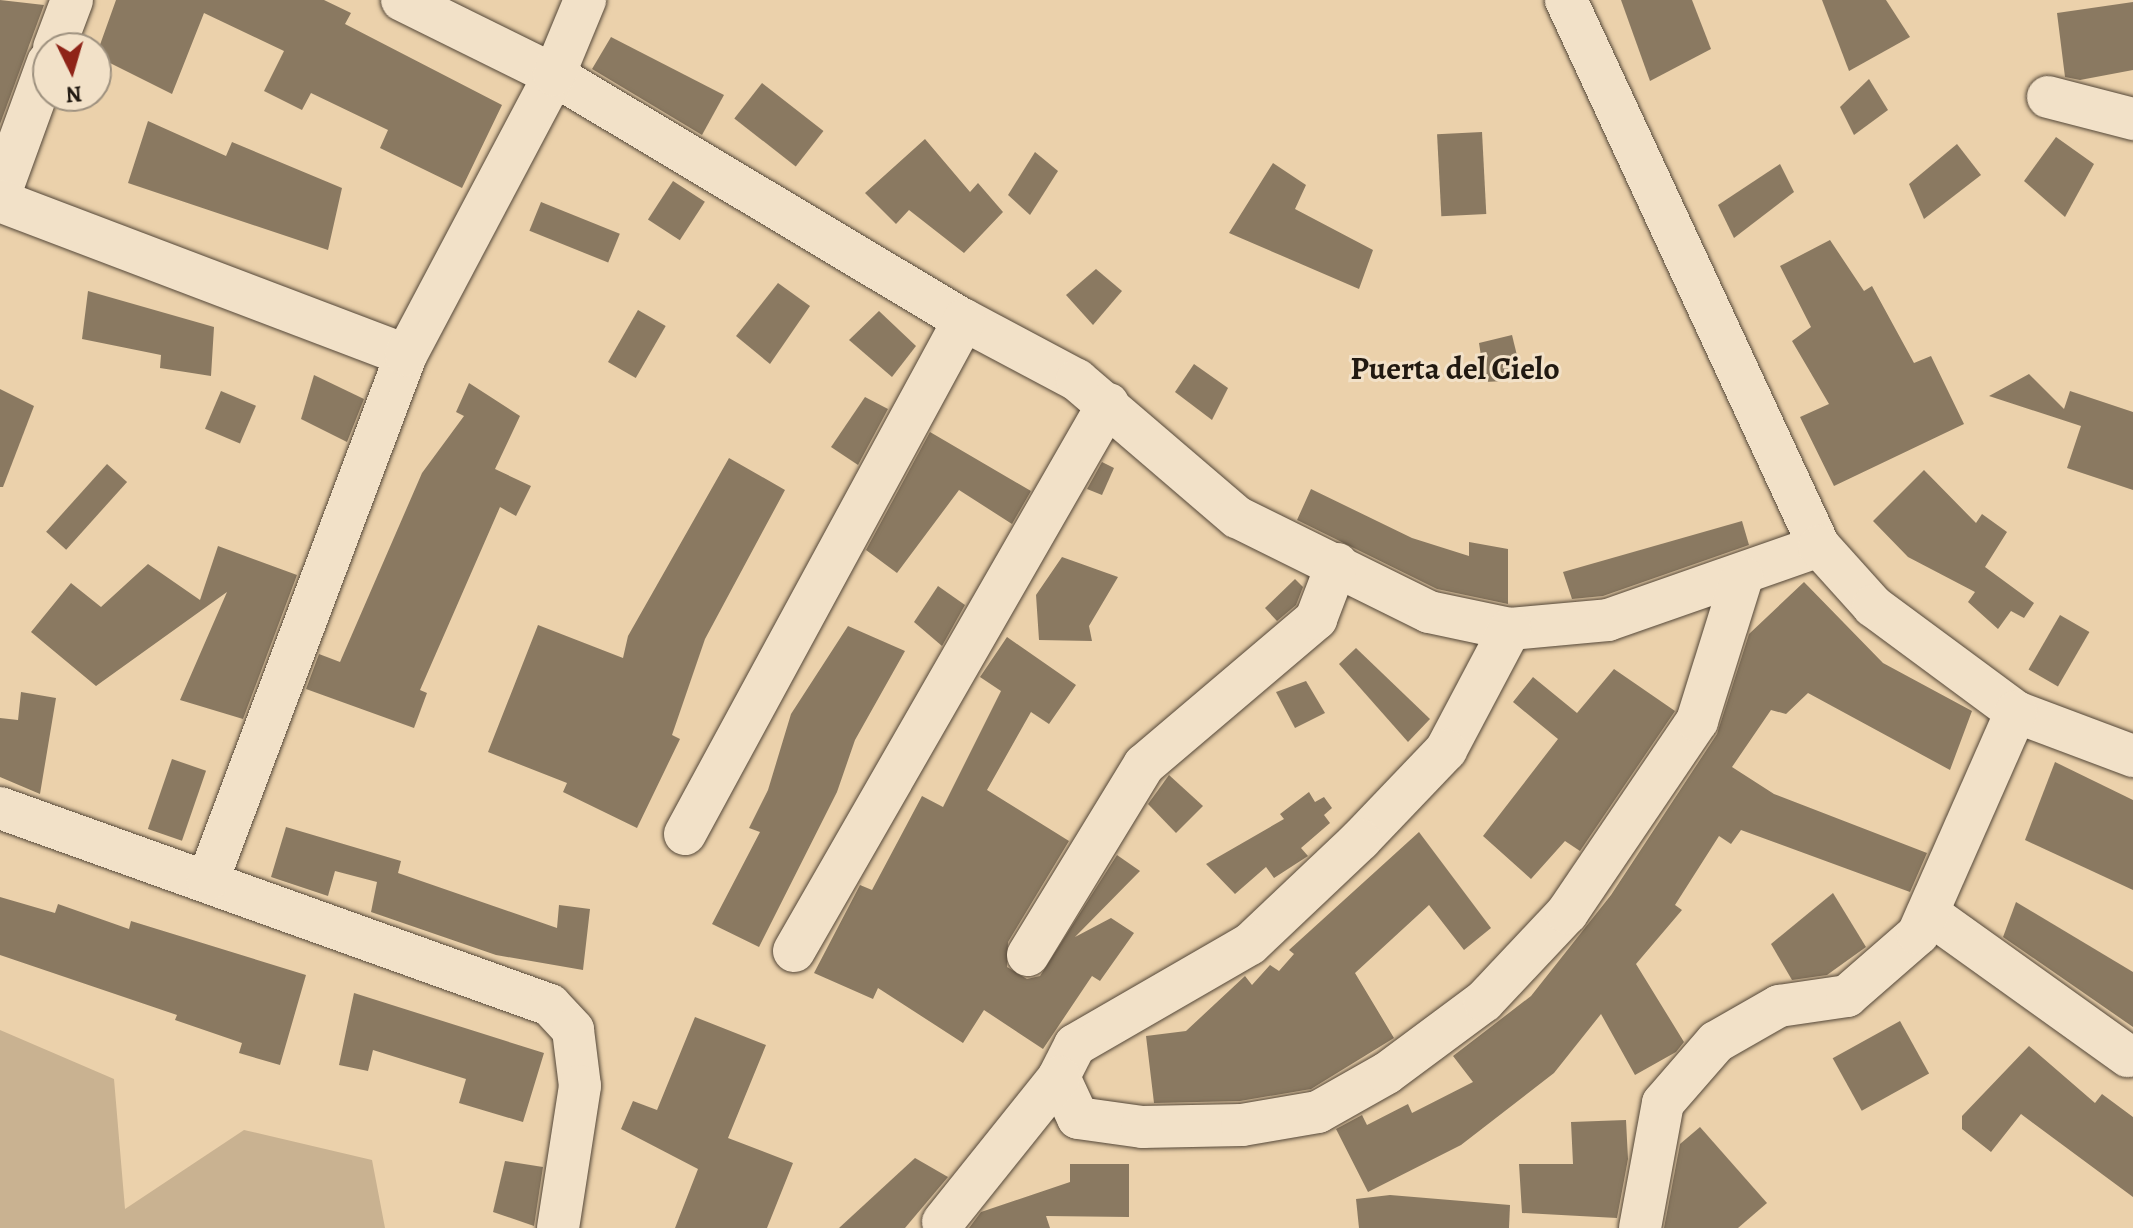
<!DOCTYPE html>
<style>
body{margin:0}
#map{position:relative;width:2133px;height:1228px;overflow:hidden;background:#ebd1ab;font-family:Alegreya,serif}
div>[style]{position:absolute}
[style*='--x']{left:calc(var(--x)*1px);top:calc(var(--y)*1px);width:calc(var(--w)*1px);rotate:calc(var(--a)*1deg)}
.green>*{inset:0;background:#c9b291}
.building>*{inset:0;background:#8a7961;transform-origin:0 0}
.roads{filter:drop-shadow(0 0 2px #544738) drop-shadow(0 0 2px #544738)}
.street>*{height:42px;margin:-21px;padding:0 21px;transform-origin:21px;border-radius:21px;background:#f2e1c8}
span{translate:-50% -50%;white-space:nowrap;text-align:center;line-height:1.15;-webkit-text-stroke:6px #f2e1c8;paint-order:stroke}
.neighbourhood-label{font-size:32px;color:#211911;font-weight:700}
.north{position:absolute;left:32px;top:32px;width:80px;height:80px;box-sizing:border-box;background:#f2e1c8;border:2px solid #9e917f;border-radius:50%;rotate:175deg;font-size:22px;font-weight:700;line-height:32px;text-align:center;color:#211911}
.north::after{content:'';display:block;margin:auto;width:28px;height:36px;background:#8f2418;clip-path:polygon(50% 0,100% 100%,50% 72%,0 100%)}
</style>
<div id="map">
<div class="green">
<i style="clip-path:polygon(0 1030px,114px 1079px,125px 1209px,244px 1130px,372px 1160px,385px 1228px,0 1228px)"></i>
</div>
<div class="building">
<i style="clip-path:polygon(0 0,44px 5px,0 124px)"></i>
<i style="clip-path:polygon(116px 0,324px 0,351px 13px,345px 24px,502px 105px,462px 188px,380px 148px,388px 130px,311px 93px,302px 110px,264px 91px,284px 51px,204px 13px,172px 94px,96px 56px)"></i>
<i style="clip-path:polygon(1621px 0,1692px 0,1711px 49px,1650px 81px)"></i>
<i style="clip-path:polygon(1822px 0,1886px 0,1910px 37px,1849px 71px)"></i>
<i style="clip-path:polygon(2133px 2px,2133px 70px,2080px 80px,2065px 77px,2057px 13px)"></i>
<i style="clip-path:polygon(611px 37px,724px 95px,702px 135px,592px 69px)"></i>
<i style="clip-path:polygon(1869px 79px,1888px 110px,1854px 135px,1840px 107px)"></i>
<i style="left:762px;top:83px;width:78px;height:45px;rotate:38deg"></i>
<i style="clip-path:polygon(148px 121px,226px 156px,232px 142px,342px 188px,328px 250px,128px 183px)"></i>
<i style="left:1482px;top:132px;width:82px;height:45px;rotate:87deg"></i>
<i style="clip-path:polygon(2056px 137px,2094px 164px,2065px 217px,2024px 181px)"></i>
<i style="clip-path:polygon(925px 139px,970px 192px,978px 183px,1003px 212px,964px 253px,909px 210px,896px 224px,865px 193px)"></i>
<i style="clip-path:polygon(1957px 144px,1981px 175px,1924px 219px,1909px 184px)"></i>
<i style="clip-path:polygon(1035px 152px,1058px 171px,1030px 215px,1008px 195px)"></i>
<i style="clip-path:polygon(1273px 163px,1306px 185px,1295px 209px,1373px 250px,1359px 289px,1229px 233px)"></i>
<i style="clip-path:polygon(1780px 164px,1794px 192px,1734px 238px,1718px 205px)"></i>
<i style="left:673px;top:181px;width:38px;height:46px;rotate:33deg"></i>
<i style="left:541px;top:202px;width:85px;height:31px;rotate:22deg"></i>
<i style="clip-path:polygon(1830px 240px,1864px 291px,1872px 286px,1914px 363px,1931px 356px,1964px 424px,1834px 486px,1800px 417px,1829px 404px,1792px 341px,1811px 327px,1780px 266px)"></i>
<i style="clip-path:polygon(1096px 269px,1122px 291px,1093px 325px,1066px 295px)"></i>
<i style="clip-path:polygon(778px 283px,810px 306px,770px 364px,736px 336px)"></i>
<i style="clip-path:polygon(88px 291px,214px 327px,211px 376px,160px 368px,161px 355px,82px 339px)"></i>
<i style="left:638px;top:310px;width:32px;height:60px;rotate:30deg"></i>
<i style="clip-path:polygon(879px 311px,916px 346px,892px 377px,849px 340px)"></i>
<i style="clip-path:polygon(1512px 335px,1523px 380px,1485px 382px,1479px 343px)"></i>
<i style="clip-path:polygon(1194px 364px,1228px 388px,1212px 420px,1175px 392px)"></i>
<i style="clip-path:polygon(2029px 374px,2064px 409px,2070px 391px,2133px 412px,2133px 490px,2067px 468px,2081px 426px,1989px 396px)"></i>
<i style="clip-path:polygon(314px 375px,364px 399px,347px 442px,301px 419px)"></i>
<i style="clip-path:polygon(469px 383px,520px 416px,495px 469px,531px 486px,516px 516px,500px 507px,420px 690px,427px 693px,414px 728px,306px 689px,319px 654px,340px 662px,422px 473px,464px 416px,456px 412px)"></i>
<i style="clip-path:polygon(0 389px,34px 406px,3px 487px,0 487px)"></i>
<i style="left:221px;top:391px;width:38px;height:41px;rotate:23deg"></i>
<i style="clip-path:polygon(865px 397px,888px 409px,858px 465px,831px 447px)"></i>
<i style="clip-path:polygon(930px 432px,1031px 491px,1012px 524px,959px 490px,897px 573px,866px 550px)"></i>
<i style="clip-path:polygon(729px 458px,785px 490px,705px 639px,672px 735px,680px 739px,637px 828px,563px 792px,567px 783px,488px 752px,538px 625px,623px 658px,628px 636px)"></i>
<i style="clip-path:polygon(1102px 462px,1114px 468px,1102px 495px,1087px 489px)"></i>
<i style="left:107px;top:464px;width:27px;height:91px;rotate:42deg"></i>
<i style="clip-path:polygon(1924px 470px,1976px 523px,1982px 514px,2007px 532px,1985px 567px,2034px 603px,2024px 618px,2011px 611px,1998px 629px,1968px 602px,1975px 592px,1908px 557px,1873px 521px)"></i>
<i style="clip-path:polygon(1311px 489px,1412px 538px,1469px 556px,1469px 542px,1508px 549px,1508px 604px,1437px 589px,1297px 520px)"></i>
<i style="clip-path:polygon(1742px 521px,1749px 545px,1603px 596px,1572px 599px,1563px 572px)"></i>
<i style="clip-path:polygon(218px 546px,297px 575px,243px 719px,180px 700px,227px 592px,96px 686px,31px 632px,71px 583px,101px 607px,148px 564px,200px 600px)"></i>
<i style="clip-path:polygon(1062px 557px,1118px 577px,1089px 626px,1092px 641px,1039px 640px,1036px 595px)"></i>
<i style="clip-path:polygon(1295px 579px,1303px 587px,1296px 605px,1277px 621px,1265px 608px)"></i>
<i style="clip-path:polygon(1804px 582px,1883px 663px,1972px 711px,1950px 770px,1808px 693px,1786px 714px,1771px 710px,1732px 767px,1774px 794px,1927px 853px,1910px 892px,1741px 830px,1731px 844px,1719px 836px,1675px 905px,1682px 910px,1636px 964px,1684px 1042px,1676px 1052px,1635px 1075px,1601px 1014px,1554px 1073px,1461px 1145px,1368px 1192px,1336px 1129px,1362px 1115px,1367px 1125px,1408px 1104px,1412px 1113px,1473px 1082px,1453px 1056px,1531px 996px,1611px 895px,1717px 734px,1749px 634px)"></i>
<i style="clip-path:polygon(938px 586px,965px 605px,942px 646px,914px 622px)"></i>
<i style="left:2060px;top:615px;width:34px;height:63px;rotate:30deg"></i>
<i style="clip-path:polygon(848px 626px,905px 651px,855px 740px,837px 792px,759px 947px,712px 924px,760px 832px,749px 828px,768px 790px,791px 714px)"></i>
<i style="clip-path:polygon(1007px 637px,1076px 685px,1049px 724px,1031px 712px,987px 790px,1069px 841px,1008px 942px,1007px 967px,1027px 979px,1040px 976px,1117px 855px,1140px 871px,1075px 937px,1111px 918px,1134px 933px,1100px 981px,1092px 976px,1043px 1049px,984px 1010px,963px 1043px,878px 988px,873px 999px,814px 973px,860px 885px,872px 890px,922px 796px,943px 807px,1001px 691px,980px 677px)"></i>
<i style="clip-path:polygon(1356px 648px,1430px 719px,1408px 742px,1339px 664px)"></i>
<i style="clip-path:polygon(1614px 669px,1675px 711px,1580px 851px,1565px 841px,1531px 879px,1483px 836px,1558px 739px,1513px 702px,1533px 677px,1577px 713px)"></i>
<i style="clip-path:polygon(1306px 681px,1325px 713px,1295px 728px,1276px 692px)"></i>
<i style="clip-path:polygon(21px 692px,56px 698px,40px 794px,0 777px,0 718px,18px 720px)"></i>
<i style="left:172px;top:759px;width:36px;height:74px;rotate:19deg"></i>
<i style="clip-path:polygon(2055px 762px,2133px 800px,2133px 890px,2025px 840px)"></i>
<i style="clip-path:polygon(1169px 775px,1203px 806px,1176px 833px,1148px 804px)"></i>
<i style="clip-path:polygon(1309px 792px,1315px 802px,1324px 797px,1332px 808px,1324px 815px,1330px 823px,1301px 848px,1308px 856px,1274px 878px,1266px 867px,1235px 894px,1206px 864px,1284px 819px,1280px 814px)"></i>
<i style="clip-path:polygon(286px 827px,401px 861px,398px 873px,557px 928px,559px 905px,590px 909px,583px 970px,496px 955px,371px 912px,377px 882px,335px 871px,328px 896px,271px 877px)"></i>
<i style="clip-path:polygon(1419px 832px,1491px 928px,1464px 950px,1429px 905px,1355px 973px,1394px 1038px,1311px 1089px,1240px 1101px,1154px 1103px,1146px 1036px,1186px 1031px,1245px 976px,1252px 985px,1270px 965px,1279px 971px,1294px 954px,1289px 950px)"></i>
<i style="clip-path:polygon(1833px 893px,1866px 947px,1827px 975px,1792px 980px,1771px 944px)"></i>
<i style="clip-path:polygon(0 897px,55px 913px,58px 904px,129px 929px,131px 921px,306px 975px,280px 1065px,239px 1053px,242px 1043px,175px 1020px,177px 1015px,0 955px)"></i>
<i style="clip-path:polygon(2016px 902px,2133px 972px,2133px 1027px,2003px 937px)"></i>
<i style="clip-path:polygon(354px 993px,544px 1053px,523px 1122px,459px 1103px,466px 1079px,373px 1050px,368px 1071px,339px 1065px)"></i>
<i style="clip-path:polygon(695px 1017px,766px 1045px,728px 1138px,793px 1163px,767px 1228px,675px 1228px,698px 1169px,621px 1129px,633px 1101px,657px 1110px)"></i>
<i style="left:1900px;top:1021px;width:60px;height:77px;rotate:61deg"></i>
<i style="clip-path:polygon(2029px 1046px,2095px 1103px,2102px 1094px,2133px 1117px,2133px 1197px,2021px 1114px,1991px 1152px,1962px 1129px,1962px 1116px)"></i>
<i style="clip-path:polygon(1626px 1120px,1628px 1159px,1617px 1218px,1522px 1213px,1519px 1164px,1573px 1164px,1571px 1122px)"></i>
<i style="clip-path:polygon(1700px 1127px,1767px 1203px,1738px 1228px,1664px 1228px,1680px 1144px)"></i>
<i style="clip-path:polygon(915px 1158px,948px 1177px,905px 1228px,839px 1228px)"></i>
<i style="clip-path:polygon(505px 1161px,543px 1167px,534px 1226px,493px 1212px)"></i>
<i style="clip-path:polygon(1070px 1164px,1129px 1164px,1129px 1217px,1046px 1216px,1050px 1228px,969px 1228px,981px 1212px,1070px 1182px)"></i>
<i style="clip-path:polygon(1390px 1195px,1510px 1205px,1509px 1228px,1359px 1228px,1356px 1199px)"></i>
</div>
<div class="roads">
<div class="street">
<i style="--x:402;--y:0;--w:169;--a:26.3"></i>
<i style="--x:554;--y:75;--w:478;--a:30.9"></i>
<i style="--x:964;--y:320;--w:128;--a:28"></i>
<i style="--x:1077;--y:380;--w:211;--a:40.6"></i>
<i style="--x:1237;--y:517;--w:214;--a:26.3"></i>
<i style="--x:1429;--y:612;--w:83;--a:11.9"></i>
<i style="--x:1510;--y:629;--w:98;--a:-5.2"></i>
<i style="--x:1608;--y:620;--w:224;--a:-19.3"></i>
<i style="--x:1566;--y:0;--w:602;--a:65.14"></i>
<i style="--x:1819;--y:546;--w:81;--a:48"></i>
<i style="--x:1873;--y:606;--w:178;--a:36.5"></i>
<i style="--x:2016;--y:712;--w:125;--a:20.6"></i>
<i style="--x:54;--y:48;--w:51;--a:-69.4"></i>
<i style="--x:2048;--y:97;--w:88;--a:14.5"></i>
<i style="--x:0;--y:194;--w:140;--a:-70"></i>
<i style="--x:0;--y:201;--w:434;--a:20.8"></i>
<i style="--x:1510;--y:629;--w:137;--a:117.9"></i>
<i style="--x:1446;--y:750;--w:124;--a:133.7"></i>
<i style="--x:1360;--y:840;--w:151;--a:136.6"></i>
<i style="--x:1250;--y:944;--w:202;--a:150"></i>
<i style="--x:1075;--y:1045;--w:36;--a:117"></i>
<i style="--x:1059;--y:1077;--w:45;--a:65.1"></i>
<i style="--x:1078;--y:1118;--w:65;--a:8"></i>
<i style="--x:1142;--y:1127;--w:100;--a:-1.1"></i>
<i style="--x:1242;--y:1125;--w:77;--a:-9.7"></i>
<i style="--x:1318;--y:1112;--w:79;--a:-29.5"></i>
<i style="--x:1387;--y:1073;--w:121;--a:-36.6"></i>
<i style="--x:1484;--y:1001;--w:121;--a:-46.7"></i>
<i style="--x:1567;--y:913;--w:232;--a:-55.9"></i>
<i style="--x:1697;--y:721;--w:151;--a:-72.6"></i>
<i style="--x:0;--y:808;--w:584;--a:19.71"></i>
<i style="--x:550;--y:1005;--w:34;--a:47"></i>
<i style="--x:573;--y:1030;--w:56;--a:82.9"></i>
<i style="--x:580;--y:1086;--w:144;--a:98.8"></i>
<i style="--x:685;--y:834;--w:585;--a:-61.51"></i>
<i style="--x:208;--y:880;--w:561;--a:-69.34"></i>
<i style="--x:406;--y:355;--w:317;--a:-62.1"></i>
<i style="--x:554;--y:75;--w:81;--a:-67.5"></i>
<i style="--x:1928;--y:913;--w:246;--a:35.6"></i>
<i style="--x:794;--y:951;--w:631;--a:-60.14"></i>
<i style="--x:1028;--y:955;--w:223;--a:-58.6"></i>
<i style="--x:1144;--y:765;--w:226;--a:-40.3"></i>
<i style="--x:1316;--y:619;--w:59;--a:-69.1"></i>
<i style="--x:943;--y:1222;--w:186;--a:-51.3"></i>
<i style="--x:1640;--y:1228;--w:127;--a:-79.6"></i>
<i style="--x:1663;--y:1103;--w:81;--a:-49"></i>
<i style="--x:1716;--y:1042;--w:73;--a:-29.7"></i>
<i style="--x:1779;--y:1006;--w:69;--a:-8.4"></i>
<i style="--x:1847;--y:996;--w:94;--a:-41.1"></i>
<i style="--x:1918;--y:934;--w:243;--a:-66.2"></i>
</div>
</div>
<div class="neighbourhood-label">
<span style="left:1455px;top:368px">Puerta del Cielo</span>
</div>
<div class="north">N</div>
</div>
